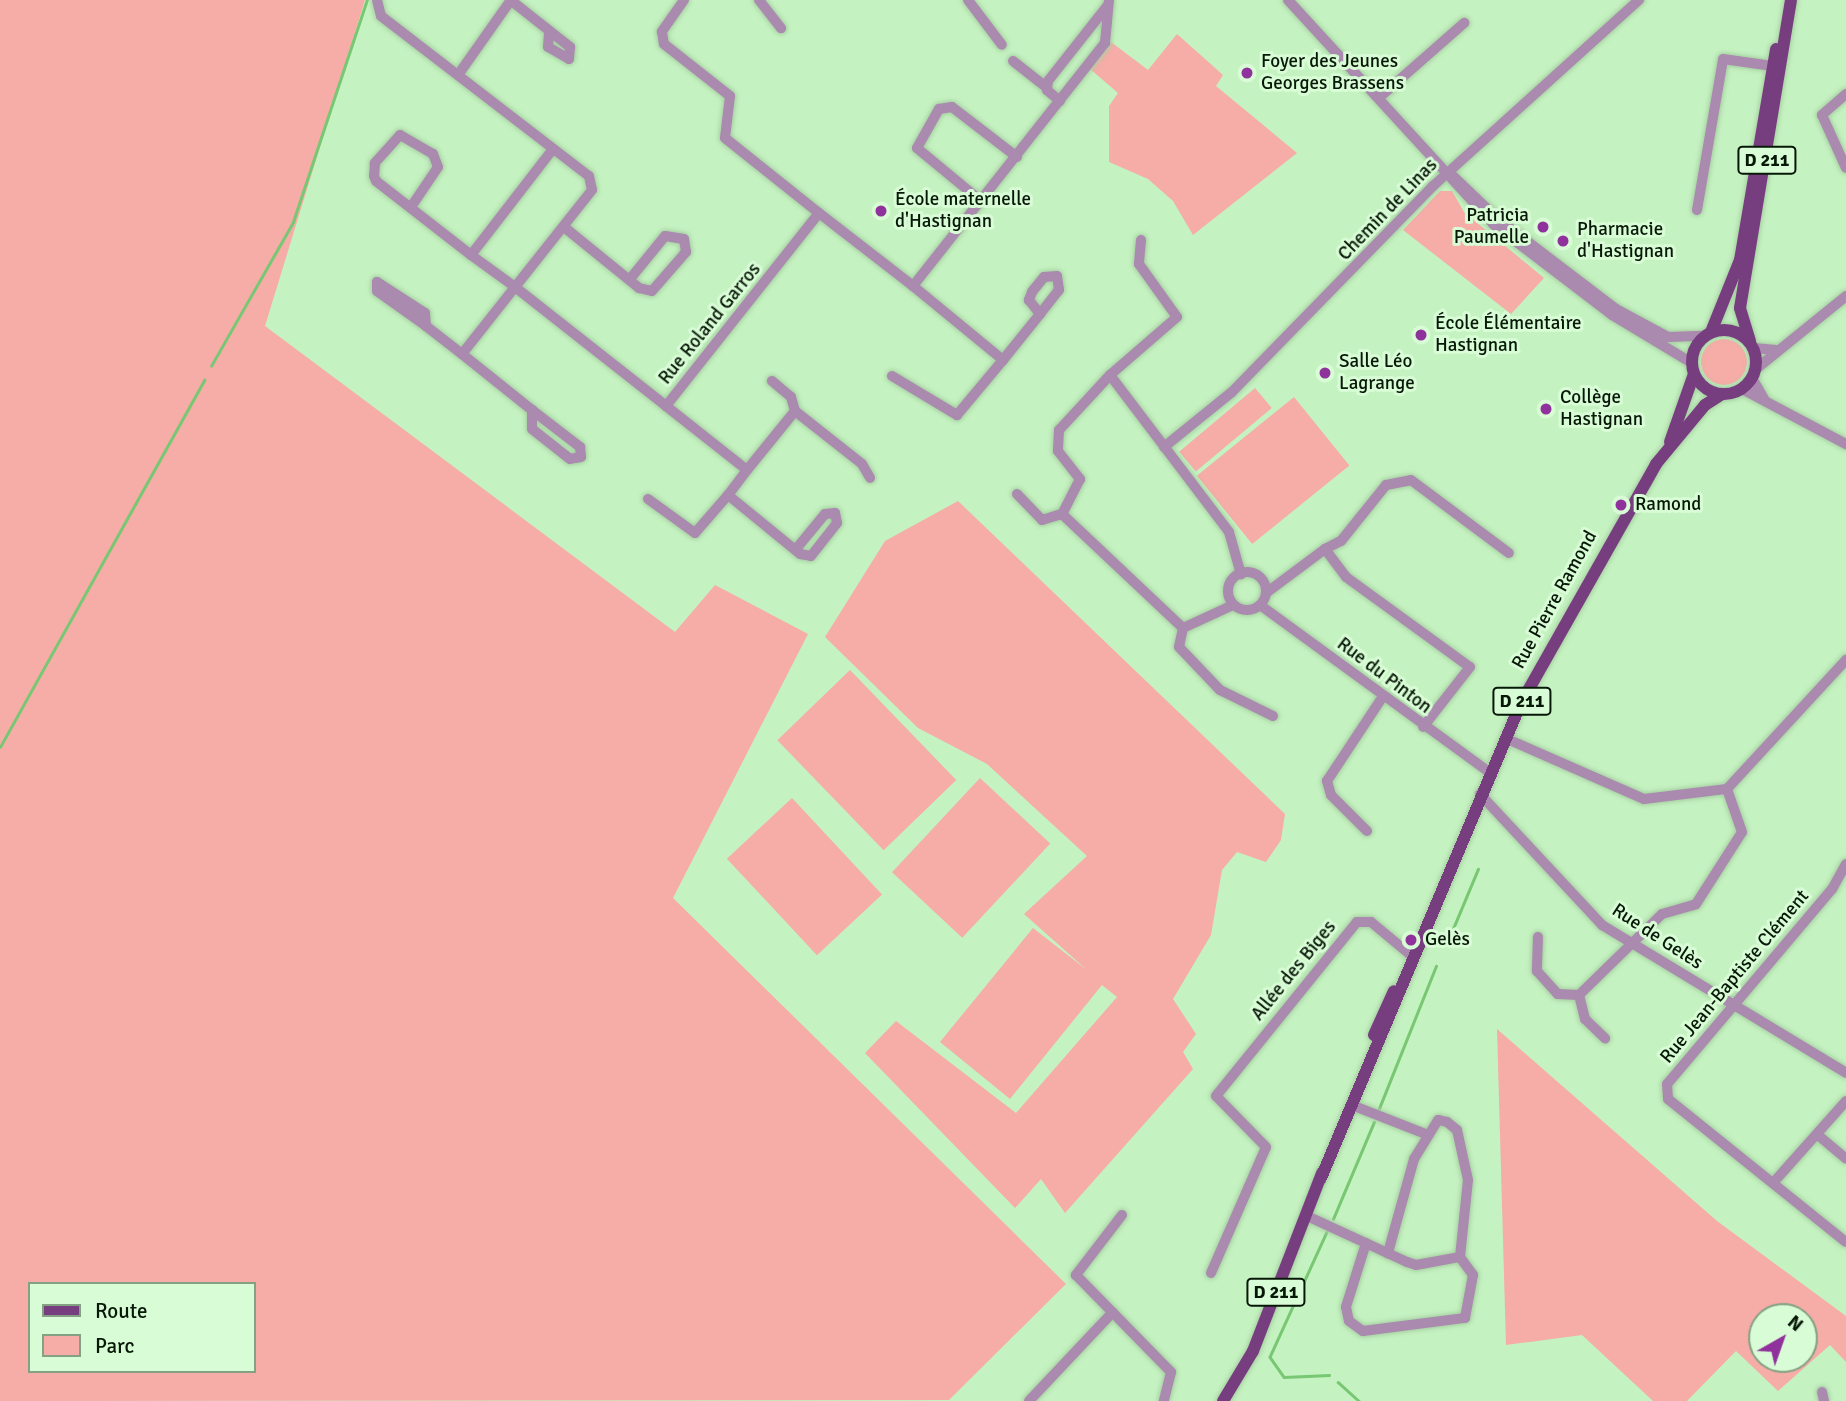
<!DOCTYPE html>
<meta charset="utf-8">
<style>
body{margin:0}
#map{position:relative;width:1846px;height:1401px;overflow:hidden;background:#c5f2c1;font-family:Signika,sans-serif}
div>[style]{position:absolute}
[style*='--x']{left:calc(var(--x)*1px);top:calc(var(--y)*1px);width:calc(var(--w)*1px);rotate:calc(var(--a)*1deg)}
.green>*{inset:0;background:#f6aca7;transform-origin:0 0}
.round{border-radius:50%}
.stream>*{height:2.5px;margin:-1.25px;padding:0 1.25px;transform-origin:1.25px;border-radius:1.25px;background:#78c773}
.roads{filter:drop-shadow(0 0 2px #a7cfa3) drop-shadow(0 0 2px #a7cfa3)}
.minor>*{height:10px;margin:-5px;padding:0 5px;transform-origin:5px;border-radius:5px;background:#aa8aae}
.minor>.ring{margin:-5px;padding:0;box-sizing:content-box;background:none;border:10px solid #aa8aae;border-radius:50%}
.major>*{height:12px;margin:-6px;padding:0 6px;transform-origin:6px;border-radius:6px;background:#773e7f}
.major>.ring{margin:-6px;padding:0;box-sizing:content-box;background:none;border:12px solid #773e7f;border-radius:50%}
.dots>*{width:19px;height:19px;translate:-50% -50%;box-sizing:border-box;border:4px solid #d8fcd5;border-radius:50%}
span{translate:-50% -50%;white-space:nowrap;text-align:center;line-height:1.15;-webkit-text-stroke:6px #d8fcd5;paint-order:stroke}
.shield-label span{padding:2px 5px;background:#d8fcd5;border:2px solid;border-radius:5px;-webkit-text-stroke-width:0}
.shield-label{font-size:18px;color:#081808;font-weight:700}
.poi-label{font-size:19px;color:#081808}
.left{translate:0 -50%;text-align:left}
.right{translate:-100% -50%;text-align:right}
.street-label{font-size:19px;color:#081808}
.legend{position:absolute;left:28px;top:1282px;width:228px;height:91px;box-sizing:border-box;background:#d8fcd5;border:2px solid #85a183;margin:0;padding:9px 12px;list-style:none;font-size:21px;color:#081808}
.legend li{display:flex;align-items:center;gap:14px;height:35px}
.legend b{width:35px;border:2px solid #85a183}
.north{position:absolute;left:1748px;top:1303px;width:70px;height:70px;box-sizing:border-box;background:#d8fcd5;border:2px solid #85a183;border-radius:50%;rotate:40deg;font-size:19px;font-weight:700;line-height:28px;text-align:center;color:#081808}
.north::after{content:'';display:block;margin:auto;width:24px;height:32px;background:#90329c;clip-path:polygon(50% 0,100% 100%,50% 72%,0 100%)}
</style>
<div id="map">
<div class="green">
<i style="clip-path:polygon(evenodd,0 0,365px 0,265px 326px,675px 632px,715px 585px,808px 634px,673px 898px,1066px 1284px,949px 1400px,0 1401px,0 0,30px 1284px,254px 1284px,254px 1371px,30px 1371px,30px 1284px)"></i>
<i style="clip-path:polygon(1177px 34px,1223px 75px,1216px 86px,1297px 153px,1193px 235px,1173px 201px,1148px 179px,1109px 162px,1109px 106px,1118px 93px,1089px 68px,1111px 42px,1148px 70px)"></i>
<i style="clip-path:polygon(1440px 191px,1452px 191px,1464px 212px,1544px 278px,1511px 314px,1403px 230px)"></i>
<i class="round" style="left:1701px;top:339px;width:46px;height:46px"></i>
<i style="left:1255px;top:388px;width:26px;height:99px;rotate:50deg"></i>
<i style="left:1294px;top:397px;width:88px;height:125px;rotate:51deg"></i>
<i style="clip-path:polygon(958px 501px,1285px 814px,1281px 840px,1266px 862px,1237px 852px,1222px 870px,1211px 935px,1173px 999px,1196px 1034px,1183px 1052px,1193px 1069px,1065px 1213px,1041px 1179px,1015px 1208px,865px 1053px,896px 1021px,1016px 1113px,1117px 997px,1102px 985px,1010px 1099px,940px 1042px,1033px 928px,1087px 970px,1024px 914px,1087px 856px,987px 764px,918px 728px,825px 637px,885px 541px)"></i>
<i style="left:850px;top:670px;width:153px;height:101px;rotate:46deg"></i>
<i style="left:980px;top:778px;width:96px;height:129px;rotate:43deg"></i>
<i style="left:792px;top:798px;width:132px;height:89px;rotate:47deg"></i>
<i style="clip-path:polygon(evenodd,1497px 1029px,1717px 1221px,1846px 1316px,1846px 1362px,1830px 1345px,1778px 1391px,1736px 1351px,1687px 1401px,1653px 1401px,1582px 1335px,1506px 1345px,1497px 1029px,1762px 1317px,1804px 1317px,1804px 1359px,1762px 1359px,1762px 1317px)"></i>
</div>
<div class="stream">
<i style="--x:211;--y:366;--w:166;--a:-60.3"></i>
<i style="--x:293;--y:222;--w:234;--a:-71.6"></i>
<i style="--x:0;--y:747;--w:420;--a:-60.9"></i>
<i style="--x:1447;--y:943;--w:80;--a:-67.3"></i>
<i style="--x:1378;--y:1111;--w:156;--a:-68.2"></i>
<i style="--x:1333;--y:1219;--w:105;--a:-67.1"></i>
<i style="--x:1327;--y:1232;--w:137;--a:114.5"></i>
<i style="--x:1270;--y:1357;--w:24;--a:55"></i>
<i style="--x:1284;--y:1377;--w:45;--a:-2.5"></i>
<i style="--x:1338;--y:1382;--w:28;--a:42"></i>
</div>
<div class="roads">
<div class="minor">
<i style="--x:377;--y:0;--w:16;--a:76"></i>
<i style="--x:381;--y:16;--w:262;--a:37.6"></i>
<i style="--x:589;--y:176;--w:14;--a:78"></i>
<i style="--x:592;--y:190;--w:124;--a:128.4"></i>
<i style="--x:515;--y:287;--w:192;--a:38.2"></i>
<i style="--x:666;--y:406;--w:246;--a:-51.6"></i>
<i style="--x:819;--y:213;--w:119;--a:37.8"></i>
<i style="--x:913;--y:286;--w:310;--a:-51.7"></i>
<i style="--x:1105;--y:43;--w:43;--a:-84.7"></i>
<i style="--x:684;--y:0;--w:39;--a:125"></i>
<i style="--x:662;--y:32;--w:12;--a:81"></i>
<i style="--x:664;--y:44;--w:84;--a:38.2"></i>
<i style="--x:730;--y:96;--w:42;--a:96.8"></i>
<i style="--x:725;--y:138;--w:120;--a:38.6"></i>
<i style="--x:759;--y:0;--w:36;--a:52"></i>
<i style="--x:968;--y:0;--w:56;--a:52.9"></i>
<i style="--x:1288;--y:0;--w:304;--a:47.5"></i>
<i style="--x:1493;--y:224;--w:150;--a:37.4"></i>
<i style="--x:1612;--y:315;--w:93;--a:31"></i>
<i style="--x:513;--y:2;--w:73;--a:38.3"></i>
<i style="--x:570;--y:47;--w:12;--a:95"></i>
<i style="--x:569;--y:59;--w:24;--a:-150"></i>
<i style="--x:548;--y:47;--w:16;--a:-86"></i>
<i style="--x:1013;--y:61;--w:42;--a:38.2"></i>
<i style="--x:458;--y:75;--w:92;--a:-54.8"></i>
<i style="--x:1846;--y:94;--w:32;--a:139"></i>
<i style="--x:1822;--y:115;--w:58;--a:65.6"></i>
<i style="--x:1381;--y:96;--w:111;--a:-41.3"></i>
<i style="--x:1060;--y:101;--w:17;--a:-140"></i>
<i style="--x:1047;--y:90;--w:9;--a:-84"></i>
<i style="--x:1048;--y:81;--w:97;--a:-51.7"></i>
<i style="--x:1449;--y:172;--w:68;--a:43.8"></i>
<i style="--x:1498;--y:219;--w:148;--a:37.3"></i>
<i style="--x:1616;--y:309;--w:59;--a:28.3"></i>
<i style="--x:1668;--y:337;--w:36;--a:-2"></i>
<i style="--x:981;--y:201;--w:83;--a:-140.4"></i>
<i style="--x:917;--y:148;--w:45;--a:-60.6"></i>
<i style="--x:939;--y:109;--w:13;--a:-9"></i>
<i style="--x:952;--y:107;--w:82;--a:37.6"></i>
<i style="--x:411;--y:207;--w:48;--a:-56"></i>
<i style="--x:438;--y:167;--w:14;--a:-111"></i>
<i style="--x:433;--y:154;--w:38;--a:-150"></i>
<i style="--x:400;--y:135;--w:38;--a:132"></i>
<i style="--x:375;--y:163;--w:13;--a:94"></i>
<i style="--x:374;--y:176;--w:5;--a:68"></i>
<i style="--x:376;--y:181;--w:120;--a:37.9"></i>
<i style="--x:471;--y:255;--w:54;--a:36"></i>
<i style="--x:515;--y:287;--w:85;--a:128.3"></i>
<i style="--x:462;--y:354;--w:90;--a:38.7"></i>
<i style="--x:1697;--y:210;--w:153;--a:-80.2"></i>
<i style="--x:1723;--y:59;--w:50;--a:8"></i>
<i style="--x:1773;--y:66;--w:7;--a:74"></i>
<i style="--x:564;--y:227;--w:97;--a:39.1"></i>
<i style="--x:639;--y:288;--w:13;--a:13"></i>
<i style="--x:652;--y:291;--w:52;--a:-48.9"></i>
<i style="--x:686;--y:252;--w:13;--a:-99"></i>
<i style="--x:684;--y:239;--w:19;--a:-171"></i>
<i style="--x:665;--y:236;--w:55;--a:129.1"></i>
<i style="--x:1141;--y:240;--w:24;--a:95"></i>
<i style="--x:1139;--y:264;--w:65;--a:54.4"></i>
<i style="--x:1177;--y:317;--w:89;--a:139.1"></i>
<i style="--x:1110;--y:375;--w:75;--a:132.8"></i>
<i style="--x:1059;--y:430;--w:21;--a:93"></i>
<i style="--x:1058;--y:451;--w:36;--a:52"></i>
<i style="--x:1080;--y:479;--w:39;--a:117"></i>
<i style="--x:1062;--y:514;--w:166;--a:43.3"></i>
<i style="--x:471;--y:255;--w:134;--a:-52.3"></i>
<i style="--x:426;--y:326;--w:60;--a:-144.5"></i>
<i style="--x:377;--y:291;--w:9;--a:-90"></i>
<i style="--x:377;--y:282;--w:57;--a:32.9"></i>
<i style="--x:425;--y:313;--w:13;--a:86"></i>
<i style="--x:426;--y:326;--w:46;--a:37.9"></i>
<i style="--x:1754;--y:348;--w:22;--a:5"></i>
<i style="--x:1003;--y:360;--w:59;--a:-51.2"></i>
<i style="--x:1040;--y:314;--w:31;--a:-52"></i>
<i style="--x:1059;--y:290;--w:14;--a:-98"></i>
<i style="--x:1057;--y:276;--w:13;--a:176"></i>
<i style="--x:1044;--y:277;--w:19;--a:129"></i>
<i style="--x:1032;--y:292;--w:9;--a:111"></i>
<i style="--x:1029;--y:300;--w:18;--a:52"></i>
<i style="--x:1756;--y:369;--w:116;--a:-39"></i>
<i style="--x:1110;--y:375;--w:197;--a:52.8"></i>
<i style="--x:1229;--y:532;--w:44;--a:74.1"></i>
<i style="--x:892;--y:376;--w:76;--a:31"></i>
<i style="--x:957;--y:415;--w:72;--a:-50.1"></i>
<i style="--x:1003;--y:360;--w:117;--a:-140.6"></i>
<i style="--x:1752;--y:378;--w:24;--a:60"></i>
<i style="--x:1742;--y:389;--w:118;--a:27.9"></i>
<i style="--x:666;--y:406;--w:103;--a:38.3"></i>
<i style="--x:747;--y:470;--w:31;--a:127"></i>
<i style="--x:728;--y:495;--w:93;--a:39.3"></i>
<i style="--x:800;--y:554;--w:11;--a:10"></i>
<i style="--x:811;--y:556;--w:42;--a:-51.8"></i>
<i style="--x:837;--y:523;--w:10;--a:-101"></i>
<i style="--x:835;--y:513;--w:10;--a:174"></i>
<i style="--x:825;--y:514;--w:45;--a:129.6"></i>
<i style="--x:532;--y:410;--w:61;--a:37.6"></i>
<i style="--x:580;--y:447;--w:10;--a:84"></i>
<i style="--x:581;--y:457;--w:11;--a:170"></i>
<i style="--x:570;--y:459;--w:48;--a:-141.7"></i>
<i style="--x:532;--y:429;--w:19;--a:-90"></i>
<i style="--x:795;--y:411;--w:85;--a:38.3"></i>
<i style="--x:862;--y:464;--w:16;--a:60"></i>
<i style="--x:1164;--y:447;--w:87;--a:-39"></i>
<i style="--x:1232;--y:392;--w:288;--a:-45.7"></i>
<i style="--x:1433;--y:186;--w:278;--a:-42.1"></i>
<i style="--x:747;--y:470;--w:76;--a:-50.9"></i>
<i style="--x:795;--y:411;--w:15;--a:-106"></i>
<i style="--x:791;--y:397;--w:25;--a:-140"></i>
<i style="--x:1017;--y:494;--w:36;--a:46"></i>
<i style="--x:1042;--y:520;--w:21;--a:-17"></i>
<i style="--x:648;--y:499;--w:58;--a:35.9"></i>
<i style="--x:695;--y:533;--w:50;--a:-49"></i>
<i style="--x:1325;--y:549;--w:18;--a:-27"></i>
<i style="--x:1341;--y:541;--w:72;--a:-51.2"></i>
<i style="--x:1386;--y:485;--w:25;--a:-11"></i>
<i style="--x:1411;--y:480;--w:122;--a:36.7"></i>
<i class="ring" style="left:1228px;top:572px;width:28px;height:28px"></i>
<i style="--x:1266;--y:593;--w:74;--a:-36.7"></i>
<i style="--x:1325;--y:549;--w:35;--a:53"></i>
<i style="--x:1346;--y:577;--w:153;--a:36"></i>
<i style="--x:1470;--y:667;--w:76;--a:128.1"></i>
<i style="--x:1233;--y:605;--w:55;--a:155.3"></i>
<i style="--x:1183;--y:628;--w:19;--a:102"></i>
<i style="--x:1179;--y:647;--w:59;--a:46.4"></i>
<i style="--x:1220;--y:690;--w:59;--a:26.1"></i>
<i style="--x:1260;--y:605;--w:283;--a:36.1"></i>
<i style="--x:1505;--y:738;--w:152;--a:23.7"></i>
<i style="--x:1644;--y:799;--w:84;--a:-6.9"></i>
<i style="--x:1727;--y:789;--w:176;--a:-47.3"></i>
<i style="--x:1480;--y:794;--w:179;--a:47"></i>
<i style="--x:1602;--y:925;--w:285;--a:31.2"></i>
<i style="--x:1367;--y:831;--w:51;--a:-135"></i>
<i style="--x:1331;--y:795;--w:15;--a:-106"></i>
<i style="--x:1327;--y:781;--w:100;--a:-56.5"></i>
<i style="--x:1846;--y:864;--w:29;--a:119"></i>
<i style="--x:1832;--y:889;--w:255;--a:130.2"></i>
<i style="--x:1667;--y:1084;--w:15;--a:86"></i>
<i style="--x:1668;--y:1099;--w:228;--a:38.8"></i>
<i style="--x:1538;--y:937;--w:34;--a:92"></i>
<i style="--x:1537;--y:971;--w:31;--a:48"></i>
<i style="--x:1558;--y:994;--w:21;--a:3"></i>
<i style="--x:1579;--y:995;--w:116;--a:-44.3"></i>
<i style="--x:1662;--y:914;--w:35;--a:-16"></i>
<i style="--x:1696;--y:904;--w:85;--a:-57.4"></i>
<i style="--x:1742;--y:832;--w:46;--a:-109.2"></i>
<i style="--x:1579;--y:995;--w:25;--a:76"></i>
<i style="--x:1585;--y:1019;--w:28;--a:44"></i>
<i style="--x:1354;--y:1106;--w:77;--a:21.3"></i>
<i style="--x:1819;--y:1136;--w:35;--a:40"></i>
<i style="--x:1773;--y:1183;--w:110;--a:-48.3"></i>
<i style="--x:1122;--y:1215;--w:76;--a:127.5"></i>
<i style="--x:1076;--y:1275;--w:136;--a:45.6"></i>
<i style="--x:1171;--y:1372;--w:30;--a:104"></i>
<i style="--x:1307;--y:1216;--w:110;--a:24.7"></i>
<i style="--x:1407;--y:1262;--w:9;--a:18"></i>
<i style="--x:1416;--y:1265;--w:45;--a:-10.3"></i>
<i style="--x:1460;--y:1257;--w:77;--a:-84.1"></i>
<i style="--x:1468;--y:1180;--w:51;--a:-102.4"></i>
<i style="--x:1457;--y:1130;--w:13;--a:-141"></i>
<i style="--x:1447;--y:1122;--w:9;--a:-167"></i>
<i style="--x:1438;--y:1120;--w:46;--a:121.6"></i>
<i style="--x:1414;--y:1159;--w:98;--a:105.5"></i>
<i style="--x:1366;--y:1243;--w:67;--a:107.4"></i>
<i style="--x:1346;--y:1307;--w:14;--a:78"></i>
<i style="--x:1349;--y:1321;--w:17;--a:36"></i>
<i style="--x:1363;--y:1331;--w:103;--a:-7.3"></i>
<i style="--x:1465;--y:1318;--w:44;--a:-79.5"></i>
<i style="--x:1473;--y:1275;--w:22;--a:-126"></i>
<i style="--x:1211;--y:1273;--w:137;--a:-66.4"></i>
<i style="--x:1266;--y:1147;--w:71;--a:-134.4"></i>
<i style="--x:1216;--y:1096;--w:224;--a:-51"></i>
<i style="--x:1357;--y:922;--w:14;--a:0"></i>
<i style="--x:1371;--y:922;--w:53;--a:39.7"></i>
<i style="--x:1822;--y:1392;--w:9;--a:77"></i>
<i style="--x:1029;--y:1401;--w:122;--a:-46.7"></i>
</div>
<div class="major">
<i class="ring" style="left:1692px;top:330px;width:52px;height:52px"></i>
<i style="--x:1711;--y:332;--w:78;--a:-68.1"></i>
<i style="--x:1740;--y:260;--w:214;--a:-80.3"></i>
<i style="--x:1750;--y:341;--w:34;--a:-107"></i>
<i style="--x:1740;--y:308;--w:312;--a:-80.6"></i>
<i style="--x:1670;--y:442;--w:72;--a:-70.6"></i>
<i style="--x:1374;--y:1035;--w:48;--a:-65.6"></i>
<i style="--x:1321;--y:1178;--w:515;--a:-67.17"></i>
<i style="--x:1521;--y:703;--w:274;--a:-60.5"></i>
<i style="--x:1656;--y:464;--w:77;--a:-50.3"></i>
<i style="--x:1705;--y:405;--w:20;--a:-33"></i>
<i style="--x:1223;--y:1401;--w:58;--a:-59"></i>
<i style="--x:1253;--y:1351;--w:191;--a:-68.8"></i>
</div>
</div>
<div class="dots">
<i style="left:1247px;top:73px;background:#90329c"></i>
<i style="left:881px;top:211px;background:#90329c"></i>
<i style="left:1543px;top:227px;background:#90329c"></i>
<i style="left:1563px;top:241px;background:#90329c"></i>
<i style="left:1421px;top:335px;background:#90329c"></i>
<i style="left:1325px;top:373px;background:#90329c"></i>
<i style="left:1546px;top:409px;background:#90329c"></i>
<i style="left:1621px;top:505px;background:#90329c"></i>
<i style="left:1411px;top:940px;background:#90329c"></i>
</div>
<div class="shield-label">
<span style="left:1767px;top:160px">D 211</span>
<span style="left:1522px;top:701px">D 211</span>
<span style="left:1276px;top:1292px">D 211</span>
</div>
<div class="poi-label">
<span class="left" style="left:1261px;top:73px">Foyer des Jeunes<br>Georges Brassens</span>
<span class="left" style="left:895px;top:211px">École maternelle<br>d'Hastignan</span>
<span class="right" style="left:1529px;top:227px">Patricia<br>Paumelle</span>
<span class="left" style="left:1577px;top:241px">Pharmacie<br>d'Hastignan</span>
<span class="left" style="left:1435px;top:335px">École Élémentaire<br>Hastignan</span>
<span class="left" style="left:1339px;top:373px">Salle Léo<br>Lagrange</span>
<span class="left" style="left:1560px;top:409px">Collège<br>Hastignan</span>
<span class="left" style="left:1635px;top:505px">Ramond</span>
<span class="left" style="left:1425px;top:940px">Gelès</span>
</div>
<div class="street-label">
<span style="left:1388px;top:210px;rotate:-46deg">Chemin de Linas</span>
<span style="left:710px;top:324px;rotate:-51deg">Rue Roland Garros</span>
<span style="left:1555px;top:600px;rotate:-61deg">Rue Pierre Ramond</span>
<span style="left:1384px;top:676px;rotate:37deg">Rue du Pinton</span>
<span style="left:1657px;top:937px;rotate:33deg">Rue de Gelès</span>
<span style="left:1294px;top:971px;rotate:-51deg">Allée des Biges</span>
<span style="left:1735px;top:977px;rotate:-50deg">Rue Jean-Baptiste Clément</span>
</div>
<ul class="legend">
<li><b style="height:9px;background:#773e7f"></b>Route</li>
<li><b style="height:19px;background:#f6aca7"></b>Parc</li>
</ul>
<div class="north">N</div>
</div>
